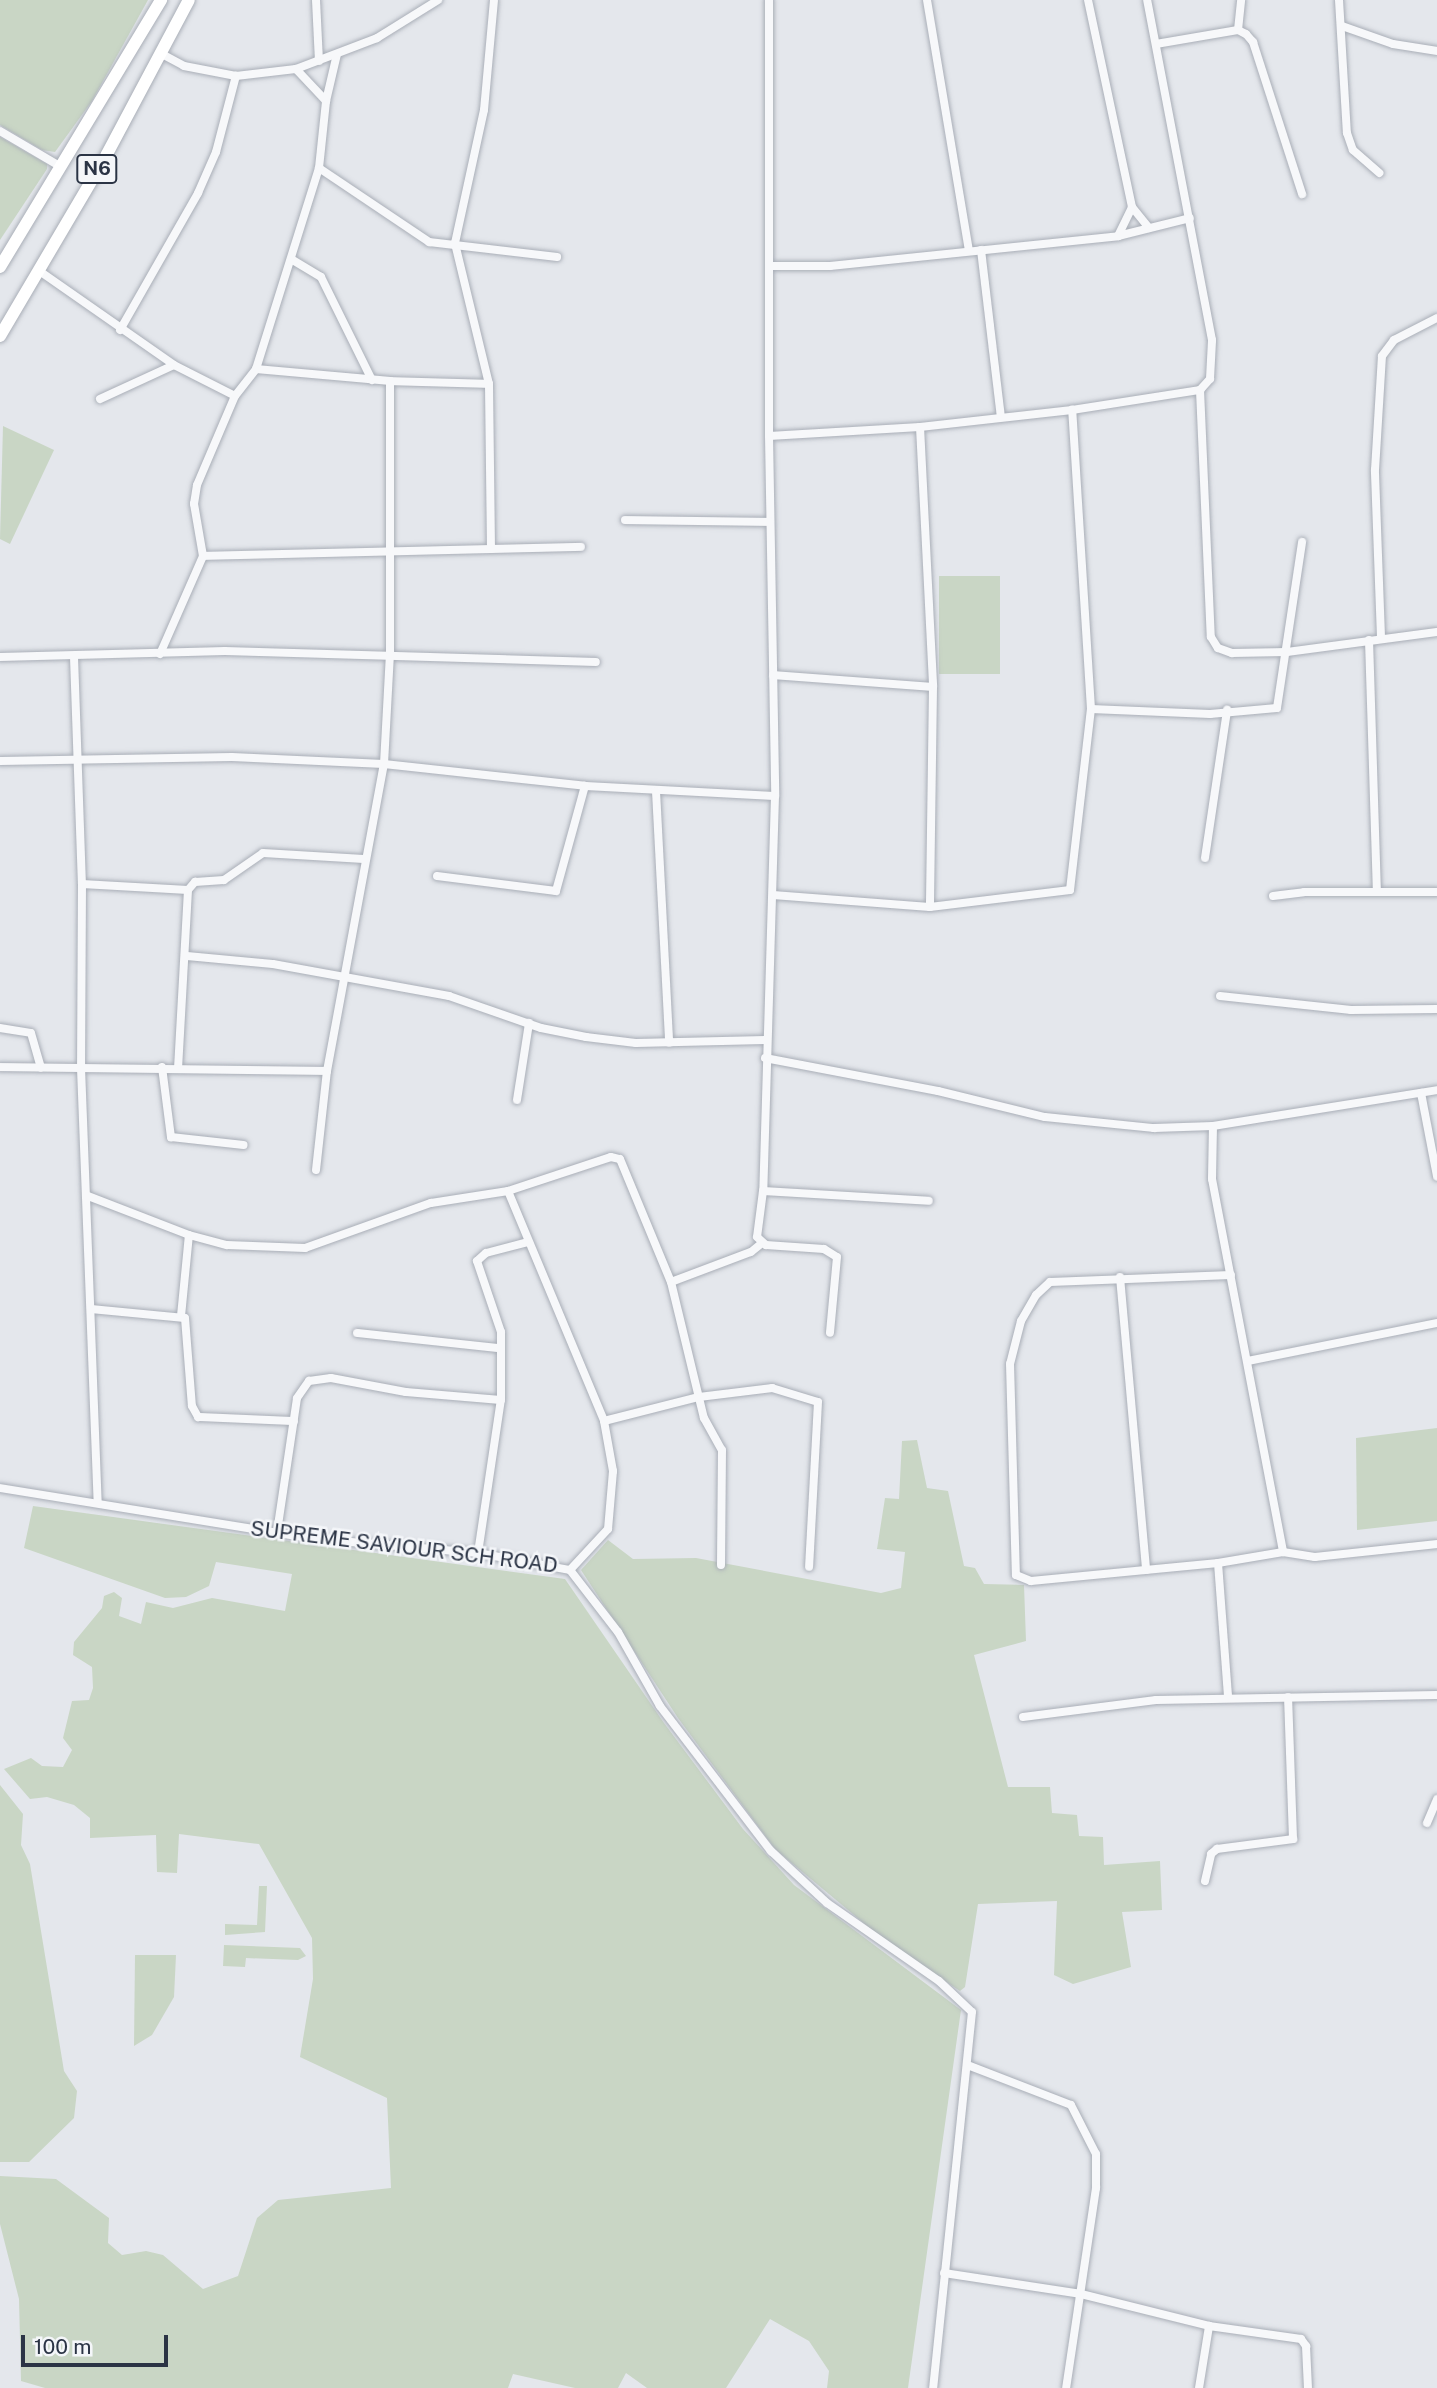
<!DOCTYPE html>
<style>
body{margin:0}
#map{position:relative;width:1437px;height:2388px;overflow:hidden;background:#e4e7ec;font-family:"Public Sans",sans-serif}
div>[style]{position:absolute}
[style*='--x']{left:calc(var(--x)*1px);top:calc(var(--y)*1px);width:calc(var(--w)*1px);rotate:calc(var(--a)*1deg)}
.green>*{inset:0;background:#c9d6c5;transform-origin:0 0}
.roads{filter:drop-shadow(0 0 2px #a9aeb7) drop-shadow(0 0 2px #a9aeb7)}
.street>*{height:8px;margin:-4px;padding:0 4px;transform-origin:4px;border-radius:4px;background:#f7f8fa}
.primary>*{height:12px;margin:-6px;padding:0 6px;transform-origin:6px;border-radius:6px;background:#fff}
span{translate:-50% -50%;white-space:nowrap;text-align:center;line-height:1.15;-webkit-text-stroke:5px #f4f6f9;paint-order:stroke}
.shield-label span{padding:2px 5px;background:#f4f6f9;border:2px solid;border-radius:5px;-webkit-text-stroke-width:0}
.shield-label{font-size:19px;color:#2b3445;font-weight:700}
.street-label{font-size:21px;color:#2b3445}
.scale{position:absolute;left:21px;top:2335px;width:147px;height:32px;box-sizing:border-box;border:4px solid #2b3445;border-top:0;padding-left:9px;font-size:21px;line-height:24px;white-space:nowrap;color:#2b3445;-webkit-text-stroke:5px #f4f6f9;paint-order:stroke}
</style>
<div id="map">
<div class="green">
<i style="clip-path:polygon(0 0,148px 0,92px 101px,55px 152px,42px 150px,0 125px)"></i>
<i style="clip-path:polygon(0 137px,47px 164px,47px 169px,0 240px)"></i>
<i style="clip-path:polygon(3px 426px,54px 450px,10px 544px,0 539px)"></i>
<i style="left:1000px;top:576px;width:98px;height:61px;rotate:90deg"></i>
<i style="clip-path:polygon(1437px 1428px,1437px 1521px,1357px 1530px,1356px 1438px)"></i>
<i style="clip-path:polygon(917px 1440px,927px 1488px,948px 1491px,964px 1566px,975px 1568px,984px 1584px,1024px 1585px,1026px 1641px,974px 1655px,1008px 1787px,1050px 1787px,1052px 1813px,1077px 1815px,1079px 1836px,1103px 1837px,1104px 1865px,1160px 1861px,1162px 1910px,1122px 1912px,1131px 1967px,1073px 1984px,1054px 1975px,1057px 1901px,978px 1904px,965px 1987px,960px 1991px,884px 1940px,775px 1849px,678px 1718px,581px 1570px,608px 1540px,633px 1559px,696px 1558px,881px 1593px,901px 1588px,905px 1552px,877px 1549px,885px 1498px,899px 1499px,902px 1441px)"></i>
<i style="clip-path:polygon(33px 1506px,565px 1579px,664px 1723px,743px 1829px,794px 1885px,961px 2010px,908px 2388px,827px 2388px,829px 2371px,809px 2341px,770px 2319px,726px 2388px,647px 2388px,626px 2373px,618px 2388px,575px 2388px,513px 2374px,508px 2388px,45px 2388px,21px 2381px,19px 2299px,0 2224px,0 2176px,56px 2179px,109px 2218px,108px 2243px,122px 2255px,146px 2251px,163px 2255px,203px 2289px,238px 2276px,257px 2218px,278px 2200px,391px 2188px,387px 2098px,300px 2057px,313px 1979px,312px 1938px,259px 1844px,179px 1834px,177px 1873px,157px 1872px,156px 1835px,90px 1838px,90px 1818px,74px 1805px,47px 1797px,30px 1799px,4px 1769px,31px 1758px,42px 1766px,63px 1767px,72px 1750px,63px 1738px,72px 1701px,89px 1700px,93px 1688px,92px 1667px,73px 1655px,74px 1642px,102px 1608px,104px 1596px,114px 1592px,122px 1598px,119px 1616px,141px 1624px,146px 1602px,173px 1608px,212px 1598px,285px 1611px,292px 1574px,216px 1562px,209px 1586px,186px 1597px,165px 1598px,24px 1548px)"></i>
<i style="clip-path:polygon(0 1785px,23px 1814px,21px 1845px,30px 1864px,64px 2071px,77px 2091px,74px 2118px,29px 2162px,0 2162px)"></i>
<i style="clip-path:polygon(259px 1886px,267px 1886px,265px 1932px,225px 1935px,225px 1924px,257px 1925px)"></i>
<i style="clip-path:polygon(224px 1945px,300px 1948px,306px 1956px,298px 1960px,246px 1958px,245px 1967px,223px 1966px)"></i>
<i style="clip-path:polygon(135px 1955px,176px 1955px,174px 1997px,152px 2035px,134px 2046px)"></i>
</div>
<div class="roads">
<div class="street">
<i style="--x:316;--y:0;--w:61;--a:87.2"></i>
<i style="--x:769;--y:0;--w:436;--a:90"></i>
<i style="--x:769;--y:436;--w:360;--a:89"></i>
<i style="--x:775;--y:796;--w:395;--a:91.7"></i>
<i style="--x:763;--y:1191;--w:46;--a:97.4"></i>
<i style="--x:757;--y:1237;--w:12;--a:42"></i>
<i style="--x:766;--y:1245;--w:58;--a:3.9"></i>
<i style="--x:824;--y:1249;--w:15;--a:32"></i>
<i style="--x:837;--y:1257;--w:76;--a:95.3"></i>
<i style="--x:927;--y:0;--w:254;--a:80.5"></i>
<i style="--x:1088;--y:0;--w:212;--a:78"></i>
<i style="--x:1132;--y:207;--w:27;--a:51"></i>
<i style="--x:1339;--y:0;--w:133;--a:86.6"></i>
<i style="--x:1347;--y:133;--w:18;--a:71"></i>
<i style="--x:1353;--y:150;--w:35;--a:41"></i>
<i style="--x:1342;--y:26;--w:54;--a:19.4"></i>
<i style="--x:1393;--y:44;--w:45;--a:9"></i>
<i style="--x:1238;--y:30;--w:30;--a:-84"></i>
<i style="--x:1156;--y:44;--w:83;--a:-9.7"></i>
<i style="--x:1238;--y:30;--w:9;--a:27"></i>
<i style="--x:1246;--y:34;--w:11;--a:49"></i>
<i style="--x:1253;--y:42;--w:160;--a:72.1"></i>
<i style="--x:160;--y:53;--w:27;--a:28"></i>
<i style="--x:184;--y:66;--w:53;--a:10.9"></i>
<i style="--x:236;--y:76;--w:60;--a:-6.7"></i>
<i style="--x:296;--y:69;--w:87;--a:-20.9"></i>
<i style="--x:377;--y:38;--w:72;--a:-31.9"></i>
<i style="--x:296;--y:69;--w:44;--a:46.8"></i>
<i style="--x:0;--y:131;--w:71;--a:30.5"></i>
<i style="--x:319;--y:168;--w:133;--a:33.9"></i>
<i style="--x:429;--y:242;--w:129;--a:6.7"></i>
<i style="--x:1118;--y:236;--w:32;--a:-64"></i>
<i style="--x:981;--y:250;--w:168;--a:83.2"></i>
<i style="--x:291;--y:259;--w:35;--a:31"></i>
<i style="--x:321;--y:277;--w:115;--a:63.7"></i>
<i style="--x:769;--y:266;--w:61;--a:0"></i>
<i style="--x:830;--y:266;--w:290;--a:-5.9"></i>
<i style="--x:1118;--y:236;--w:74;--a:-14"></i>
<i style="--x:38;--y:270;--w:166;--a:34.9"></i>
<i style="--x:174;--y:365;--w:68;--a:26.9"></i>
<i style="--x:120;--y:330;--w:158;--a:-60.3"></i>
<i style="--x:198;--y:193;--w:45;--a:-66.3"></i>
<i style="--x:216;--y:152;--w:79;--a:-75.3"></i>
<i style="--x:256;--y:369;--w:135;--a:5.1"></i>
<i style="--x:390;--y:381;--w:99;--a:1.7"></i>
<i style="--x:1200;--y:390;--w:247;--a:87.5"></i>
<i style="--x:1211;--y:637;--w:13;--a:58"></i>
<i style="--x:1218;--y:648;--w:15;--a:20"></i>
<i style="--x:1232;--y:653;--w:55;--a:-1"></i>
<i style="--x:1287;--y:652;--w:151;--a:-7.6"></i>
<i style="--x:100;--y:399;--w:81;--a:-24.7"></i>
<i style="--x:920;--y:427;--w:260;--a:87.1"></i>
<i style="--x:933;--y:687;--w:220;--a:90.8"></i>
<i style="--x:769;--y:436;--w:151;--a:-3.4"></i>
<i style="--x:920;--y:427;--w:153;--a:-6.4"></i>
<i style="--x:1072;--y:410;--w:130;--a:-8.9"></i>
<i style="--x:1200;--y:390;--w:15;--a:-48"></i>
<i style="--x:1210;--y:379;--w:39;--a:-87"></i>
<i style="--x:1212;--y:340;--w:346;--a:-100.8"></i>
<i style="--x:625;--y:520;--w:145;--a:0.8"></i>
<i style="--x:491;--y:549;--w:165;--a:-90.7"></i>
<i style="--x:489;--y:384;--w:145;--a:-103.6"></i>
<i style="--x:455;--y:243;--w:136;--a:-77.7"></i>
<i style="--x:484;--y:110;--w:110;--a:-84.8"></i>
<i style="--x:203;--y:556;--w:378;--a:-1.4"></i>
<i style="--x:1381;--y:637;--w:167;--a:-92.1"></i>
<i style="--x:1375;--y:470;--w:114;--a:-86.5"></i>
<i style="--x:1382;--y:356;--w:20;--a:-53"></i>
<i style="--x:1394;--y:340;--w:48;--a:-27.1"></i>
<i style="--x:1369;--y:640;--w:251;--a:88.2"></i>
<i style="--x:160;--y:654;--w:107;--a:-66.3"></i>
<i style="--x:203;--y:556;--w:53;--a:-99.8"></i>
<i style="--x:194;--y:504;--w:19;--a:-81"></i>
<i style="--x:197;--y:485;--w:97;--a:-66.9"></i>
<i style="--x:235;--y:396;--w:34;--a:-52"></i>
<i style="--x:256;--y:369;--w:211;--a:-72.6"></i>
<i style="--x:319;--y:168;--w:67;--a:-84"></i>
<i style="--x:326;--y:101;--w:48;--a:-76.8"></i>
<i style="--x:0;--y:657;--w:225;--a:-1.5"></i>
<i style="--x:225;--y:651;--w:371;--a:1.7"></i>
<i style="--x:74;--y:657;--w:227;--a:88"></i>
<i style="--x:82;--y:884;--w:184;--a:90.3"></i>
<i style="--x:81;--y:1068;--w:434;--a:87.8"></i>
<i style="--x:773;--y:675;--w:160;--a:4.3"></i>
<i style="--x:1091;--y:709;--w:119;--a:2.4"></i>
<i style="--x:1210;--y:714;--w:67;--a:-5.1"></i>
<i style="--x:1277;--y:708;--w:168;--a:-81.4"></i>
<i style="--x:0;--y:761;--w:232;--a:-1"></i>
<i style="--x:232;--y:757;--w:152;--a:2.6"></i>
<i style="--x:384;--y:764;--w:202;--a:6.2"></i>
<i style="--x:585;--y:786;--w:190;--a:3"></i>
<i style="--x:656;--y:791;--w:252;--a:87"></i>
<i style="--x:1205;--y:858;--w:150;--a:-81.5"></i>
<i style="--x:437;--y:876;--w:120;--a:7.2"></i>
<i style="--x:556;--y:891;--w:109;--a:-74.6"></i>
<i style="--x:82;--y:884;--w:106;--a:3.2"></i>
<i style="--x:188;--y:890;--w:177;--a:93.2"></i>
<i style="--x:188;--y:890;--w:11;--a:-49"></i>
<i style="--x:195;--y:882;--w:29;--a:-4"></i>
<i style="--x:224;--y:880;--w:47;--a:-34.7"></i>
<i style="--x:263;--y:853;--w:101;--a:3.4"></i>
<i style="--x:773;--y:895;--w:157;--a:4.4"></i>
<i style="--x:930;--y:907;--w:141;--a:-6.9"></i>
<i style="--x:1070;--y:890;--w:182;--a:-83.4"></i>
<i style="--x:1091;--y:709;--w:300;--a:-93.6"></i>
<i style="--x:1273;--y:896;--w:31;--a:-7"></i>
<i style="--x:1304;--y:892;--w:133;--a:0"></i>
<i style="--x:187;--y:956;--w:86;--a:5.3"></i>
<i style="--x:273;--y:964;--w:179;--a:10.3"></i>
<i style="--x:449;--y:996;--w:97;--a:19.2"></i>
<i style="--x:541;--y:1028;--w:46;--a:11.3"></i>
<i style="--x:586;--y:1037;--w:50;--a:6.8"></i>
<i style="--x:636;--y:1043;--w:129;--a:-1.3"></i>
<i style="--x:1220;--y:996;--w:132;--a:6.1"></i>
<i style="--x:1351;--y:1010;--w:86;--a:-0.7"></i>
<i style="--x:0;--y:1028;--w:31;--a:9"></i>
<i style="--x:31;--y:1033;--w:36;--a:74"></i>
<i style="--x:765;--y:1058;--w:176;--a:10.8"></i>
<i style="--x:938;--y:1091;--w:110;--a:13.7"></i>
<i style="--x:1045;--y:1117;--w:110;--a:5.8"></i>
<i style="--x:1154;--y:1128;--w:59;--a:-1.9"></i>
<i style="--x:1213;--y:1126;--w:227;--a:-9.1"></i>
<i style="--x:0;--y:1067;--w:327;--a:0.7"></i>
<i style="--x:162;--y:1067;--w:71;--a:82.7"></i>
<i style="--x:171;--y:1137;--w:73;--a:6.3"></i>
<i style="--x:1421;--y:1093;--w:85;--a:79.1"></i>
<i style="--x:517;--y:1100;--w:78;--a:-81.1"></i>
<i style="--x:1213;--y:1126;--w:53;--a:91.1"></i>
<i style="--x:1212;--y:1179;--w:380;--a:79.2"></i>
<i style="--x:316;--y:1170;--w:100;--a:-83.7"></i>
<i style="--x:327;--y:1071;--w:312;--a:-79.5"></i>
<i style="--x:384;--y:764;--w:111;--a:-86.9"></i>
<i style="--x:390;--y:653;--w:272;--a:-90"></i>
<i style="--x:508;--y:1191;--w:249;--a:67.3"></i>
<i style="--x:604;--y:1421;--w:51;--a:79.8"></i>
<i style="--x:613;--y:1471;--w:58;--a:94.9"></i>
<i style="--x:608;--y:1529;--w:56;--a:132.8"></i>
<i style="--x:763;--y:1191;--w:166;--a:3.4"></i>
<i style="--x:88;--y:1196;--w:108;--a:21.1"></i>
<i style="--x:189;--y:1235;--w:39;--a:15"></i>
<i style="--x:227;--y:1245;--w:78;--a:2.2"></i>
<i style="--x:305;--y:1248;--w:134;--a:-19.7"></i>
<i style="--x:431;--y:1203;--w:78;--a:-8.9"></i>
<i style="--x:508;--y:1191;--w:108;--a:-18.3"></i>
<i style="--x:611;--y:1157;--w:9;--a:13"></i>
<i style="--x:620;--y:1159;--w:133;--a:67.5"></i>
<i style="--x:671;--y:1282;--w:140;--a:76.4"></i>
<i style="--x:704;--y:1418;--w:37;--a:61"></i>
<i style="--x:722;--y:1450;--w:115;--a:90.5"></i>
<i style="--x:1231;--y:1275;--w:181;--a:177.8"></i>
<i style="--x:1050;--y:1282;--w:19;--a:137"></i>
<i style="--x:1036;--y:1295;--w:30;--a:120"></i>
<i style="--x:1021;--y:1321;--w:44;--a:104.3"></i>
<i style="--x:1010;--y:1364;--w:211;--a:88.4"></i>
<i style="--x:1016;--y:1575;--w:16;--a:22"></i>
<i style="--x:1031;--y:1581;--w:188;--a:-5.5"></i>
<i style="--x:1218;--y:1563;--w:66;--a:-9.6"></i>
<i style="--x:1283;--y:1552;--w:32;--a:9"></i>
<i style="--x:1315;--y:1557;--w:123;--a:-6.1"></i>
<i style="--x:1120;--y:1277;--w:294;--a:84.9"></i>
<i style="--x:671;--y:1282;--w:85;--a:-20.6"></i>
<i style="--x:751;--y:1252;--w:14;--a:-39"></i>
<i style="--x:91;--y:1309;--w:94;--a:5.5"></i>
<i style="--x:185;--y:1318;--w:88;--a:85.5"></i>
<i style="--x:192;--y:1406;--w:13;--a:61"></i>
<i style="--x:198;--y:1417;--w:96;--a:2.4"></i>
<i style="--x:181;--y:1316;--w:81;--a:-84.4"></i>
<i style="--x:357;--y:1333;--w:142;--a:6.1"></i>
<i style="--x:1248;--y:1361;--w:193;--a:-11.4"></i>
<i style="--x:604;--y:1421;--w:98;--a:-14.2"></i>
<i style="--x:699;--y:1397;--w:74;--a:-7"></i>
<i style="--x:772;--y:1388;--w:48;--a:16.9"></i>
<i style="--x:818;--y:1402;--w:165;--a:93.1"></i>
<i style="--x:0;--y:1488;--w:320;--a:9.2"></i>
<i style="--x:316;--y:1539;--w:163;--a:4.9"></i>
<i style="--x:478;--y:1553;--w:94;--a:10.5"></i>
<i style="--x:570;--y:1570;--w:78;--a:52.3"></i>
<i style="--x:618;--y:1632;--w:85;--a:60.4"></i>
<i style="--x:660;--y:1706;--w:183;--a:52.6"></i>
<i style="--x:771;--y:1851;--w:76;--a:42.9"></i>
<i style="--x:827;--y:1903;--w:136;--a:34.9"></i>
<i style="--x:939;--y:1981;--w:45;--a:43.2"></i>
<i style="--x:972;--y:2012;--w:378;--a:95.9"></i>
<i style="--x:277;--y:1532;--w:135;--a:-81.5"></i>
<i style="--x:297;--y:1398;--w:21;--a:-55"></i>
<i style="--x:309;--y:1381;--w:22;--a:-8"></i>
<i style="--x:331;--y:1378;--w:76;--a:10.6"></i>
<i style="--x:406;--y:1392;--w:95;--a:4.8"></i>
<i style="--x:478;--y:1553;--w:155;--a:-81.5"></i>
<i style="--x:501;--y:1400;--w:68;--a:-90"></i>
<i style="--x:501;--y:1332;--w:75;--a:-108.7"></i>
<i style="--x:477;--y:1261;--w:12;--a:-42"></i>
<i style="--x:486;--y:1253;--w:43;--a:-14.7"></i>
<i style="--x:1218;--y:1563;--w:133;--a:85.7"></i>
<i style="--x:1023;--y:1717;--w:134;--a:-7.3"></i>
<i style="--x:1156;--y:1700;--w:281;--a:-1"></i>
<i style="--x:1427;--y:1823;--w:26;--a:-67"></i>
<i style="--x:1205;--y:1881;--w:28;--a:-77"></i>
<i style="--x:1211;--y:1854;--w:8;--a:-40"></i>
<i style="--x:1217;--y:1849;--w:77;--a:-7.5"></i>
<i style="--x:1293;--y:1839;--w:142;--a:-92"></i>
<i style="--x:970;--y:2066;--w:108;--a:21.1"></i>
<i style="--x:1071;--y:2105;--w:55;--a:63"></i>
<i style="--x:1096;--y:2154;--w:34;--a:90"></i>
<i style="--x:1096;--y:2188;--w:202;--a:98.5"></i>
<i style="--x:944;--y:2273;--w:139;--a:8.7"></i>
<i style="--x:1081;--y:2294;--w:132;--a:14"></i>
<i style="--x:1209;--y:2326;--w:93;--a:8"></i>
<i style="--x:1301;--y:2339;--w:9;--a:54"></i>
<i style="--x:1306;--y:2346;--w:42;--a:87.3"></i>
<i style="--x:1199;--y:2388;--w:63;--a:-80.8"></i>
</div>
<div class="primary">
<i style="--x:0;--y:267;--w:312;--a:-58.9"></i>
<i style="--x:0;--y:336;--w:211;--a:-59.5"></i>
<i style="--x:107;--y:154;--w:174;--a:-62"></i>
</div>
</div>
<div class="shield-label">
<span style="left:97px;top:169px">N6</span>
</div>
<div class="street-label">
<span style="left:404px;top:1547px;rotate:7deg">SUPREME SAVIOUR SCH ROAD</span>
</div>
<div class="scale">100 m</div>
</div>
